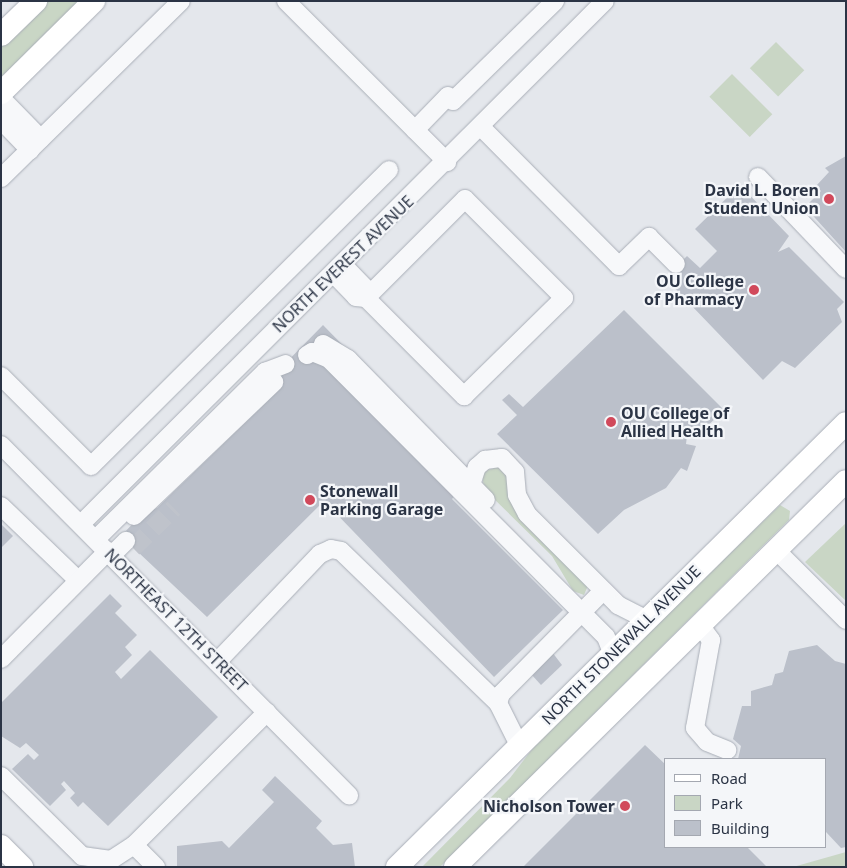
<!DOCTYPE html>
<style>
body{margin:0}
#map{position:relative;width:847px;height:868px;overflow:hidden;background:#e4e7ec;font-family:"Noto Sans",sans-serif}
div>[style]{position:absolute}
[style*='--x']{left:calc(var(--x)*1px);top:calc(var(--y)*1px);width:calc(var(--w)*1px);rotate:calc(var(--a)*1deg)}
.green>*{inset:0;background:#c9d6c5;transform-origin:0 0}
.building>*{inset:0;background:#bbc0ca}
.minor-tunnel>*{height:18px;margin-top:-9px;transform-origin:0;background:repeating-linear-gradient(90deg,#bfc3cb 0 18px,transparent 0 27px)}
.roads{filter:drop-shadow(0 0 1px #a9aeb7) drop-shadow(0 0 1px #a9aeb7)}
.minor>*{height:18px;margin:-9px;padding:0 9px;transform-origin:9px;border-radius:9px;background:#f7f8fa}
.major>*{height:22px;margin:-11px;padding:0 11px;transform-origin:11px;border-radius:11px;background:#fff}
.dots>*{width:14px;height:14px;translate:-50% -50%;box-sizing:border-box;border:2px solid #f4f6f9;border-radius:50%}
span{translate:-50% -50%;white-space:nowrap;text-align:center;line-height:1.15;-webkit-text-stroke:4.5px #f4f6f9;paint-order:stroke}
.poi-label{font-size:16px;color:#2b3445;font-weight:700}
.right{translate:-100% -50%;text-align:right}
.left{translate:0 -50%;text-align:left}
.street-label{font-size:16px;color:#2b3445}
.frame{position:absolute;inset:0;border:2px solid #2b3445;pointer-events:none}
.legend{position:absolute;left:664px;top:758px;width:162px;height:90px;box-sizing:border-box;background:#f4f6f9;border:1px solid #a4a8b1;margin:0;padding:6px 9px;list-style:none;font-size:15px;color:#2b3445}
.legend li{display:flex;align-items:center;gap:10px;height:25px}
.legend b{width:25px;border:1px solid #a4a8b1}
</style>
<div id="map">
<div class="green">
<i style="clip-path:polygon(46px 1px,87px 1px,1px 86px,1px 46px)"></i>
<i style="left:776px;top:42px;width:40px;height:37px;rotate:45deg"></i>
<i style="left:732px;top:74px;width:57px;height:32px;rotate:45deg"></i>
<i style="clip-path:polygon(500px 466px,589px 583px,584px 595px,573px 591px,552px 556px,484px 489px,482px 472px)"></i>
<i style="clip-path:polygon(780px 505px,790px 511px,789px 520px,440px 867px,422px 867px,510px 778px,543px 735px)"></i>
<i style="clip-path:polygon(846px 523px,846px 601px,805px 562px)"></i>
<i style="clip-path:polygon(846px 852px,846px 867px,793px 867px)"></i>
</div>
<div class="building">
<i style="clip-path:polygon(846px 156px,846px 252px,805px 207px,821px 191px,816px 186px,829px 172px,825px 168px)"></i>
<i style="clip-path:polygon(740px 185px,789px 236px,778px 252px,789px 247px,844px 302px,837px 309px,842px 322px,795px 368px,782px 361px,763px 380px,665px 278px,687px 256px,700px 268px,717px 251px,695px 229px)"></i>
<i style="clip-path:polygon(624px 310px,724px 410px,696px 437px,687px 436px,686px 444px,696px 446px,687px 471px,681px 468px,666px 488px,624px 510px,598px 534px,497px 434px,517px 415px,502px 400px,509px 394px,523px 407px)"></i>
<i style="clip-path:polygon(323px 325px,456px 461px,464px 486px,452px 499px,563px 610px,494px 677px,324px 501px,207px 617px,121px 536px,143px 513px,157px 508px,279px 390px,269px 380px)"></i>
<i style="clip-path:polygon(1px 524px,13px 536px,1px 548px)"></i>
<i style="clip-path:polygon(110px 594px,122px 606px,115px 613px,137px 635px,125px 647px,132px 655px,115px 672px,121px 679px,150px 650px,218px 717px,108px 826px,83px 802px,78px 807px,70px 798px,75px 793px,64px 781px,61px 784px,66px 790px,50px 806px,12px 769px,28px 754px,34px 760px,39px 755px,26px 743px,20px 748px,1px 736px,1px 703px)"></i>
<i style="clip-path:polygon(817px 645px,835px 661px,846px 664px,846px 847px,841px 848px,826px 832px,826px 759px,738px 759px,741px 746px,733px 739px,742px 706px,751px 706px,751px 691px,772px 685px,775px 674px,783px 672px,789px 651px)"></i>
<i style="clip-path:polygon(552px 652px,562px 665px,541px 685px,531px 674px)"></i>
<i style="clip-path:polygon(645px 745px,666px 765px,666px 847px,747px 847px,767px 867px,523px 867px)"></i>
<i style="clip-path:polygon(275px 776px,322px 821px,316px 828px,333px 845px,352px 843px,355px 867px,177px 867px,177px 846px,222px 841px,229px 848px,274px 802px,262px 790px)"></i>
</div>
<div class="minor-tunnel">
<i style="--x:133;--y:548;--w:57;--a:-44.3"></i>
</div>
<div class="roads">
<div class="minor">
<i style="--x:286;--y:1;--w:228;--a:45"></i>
<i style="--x:1;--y:98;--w:57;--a:45.7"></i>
<i style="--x:1;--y:120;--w:42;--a:46"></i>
<i style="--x:481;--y:127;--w:196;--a:45.2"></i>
<i style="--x:619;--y:266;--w:42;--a:-44"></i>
<i style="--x:649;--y:237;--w:38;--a:45"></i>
<i style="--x:415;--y:130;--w:47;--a:-45.9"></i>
<i style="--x:448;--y:96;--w:7;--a:45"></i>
<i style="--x:453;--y:101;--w:143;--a:-44.4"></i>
<i style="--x:758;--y:177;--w:127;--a:46.3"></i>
<i style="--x:1;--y:178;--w:252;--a:-44.5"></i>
<i style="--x:343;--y:265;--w:32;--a:46"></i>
<i style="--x:365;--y:288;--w:10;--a:84"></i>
<i style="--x:366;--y:298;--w:139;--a:45"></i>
<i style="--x:464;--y:396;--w:140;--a:-44.4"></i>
<i style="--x:564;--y:298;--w:140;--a:-135"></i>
<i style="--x:465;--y:199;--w:140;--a:135"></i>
<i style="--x:334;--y:274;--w:32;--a:46"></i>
<i style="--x:356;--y:297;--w:10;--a:6"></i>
<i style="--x:323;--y:344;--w:29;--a:31"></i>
<i style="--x:348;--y:359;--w:197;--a:45.6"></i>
<i style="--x:307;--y:355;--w:6;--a:-31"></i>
<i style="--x:312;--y:352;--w:18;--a:22"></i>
<i style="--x:329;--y:359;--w:392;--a:45.1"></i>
<i style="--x:606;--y:637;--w:17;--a:69"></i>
<i style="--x:1;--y:376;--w:127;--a:45"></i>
<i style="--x:91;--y:466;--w:420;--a:-44.8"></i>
<i style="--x:1;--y:445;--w:494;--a:45.2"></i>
<i style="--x:471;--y:485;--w:19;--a:-72"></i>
<i style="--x:477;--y:467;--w:11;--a:-41"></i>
<i style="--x:485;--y:460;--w:17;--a:-7"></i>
<i style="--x:502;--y:458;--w:19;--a:47"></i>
<i style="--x:515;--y:472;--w:23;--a:85"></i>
<i style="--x:517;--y:495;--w:21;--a:62"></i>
<i style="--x:527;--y:514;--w:129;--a:45"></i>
<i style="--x:618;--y:605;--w:31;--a:27"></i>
<i style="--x:1;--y:506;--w:107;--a:43.9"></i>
<i style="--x:134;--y:516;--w:194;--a:-43.7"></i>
<i style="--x:81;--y:524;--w:740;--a:-44.95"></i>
<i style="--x:96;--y:539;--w:238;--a:-44.7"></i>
<i style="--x:265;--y:372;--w:22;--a:-21"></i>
<i style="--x:776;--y:550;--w:99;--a:45"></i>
<i style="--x:112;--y:555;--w:20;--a:-45"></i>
<i style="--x:700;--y:625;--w:19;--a:54"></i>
<i style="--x:711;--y:640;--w:89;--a:100.3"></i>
<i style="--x:695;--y:728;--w:18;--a:49"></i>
<i style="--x:707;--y:742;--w:22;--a:22"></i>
<i style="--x:1;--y:659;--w:152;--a:-45.3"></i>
<i style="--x:217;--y:662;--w:149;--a:-46.4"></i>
<i style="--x:320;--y:554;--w:12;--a:-24"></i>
<i style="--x:331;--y:549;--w:10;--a:11"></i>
<i style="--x:341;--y:551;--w:219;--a:44.1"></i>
<i style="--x:519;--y:745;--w:47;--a:-116.6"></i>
<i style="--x:498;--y:703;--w:9;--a:-72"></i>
<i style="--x:501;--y:694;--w:145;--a:-45.3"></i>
<i style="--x:1;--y:776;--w:114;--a:44.6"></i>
<i style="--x:82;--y:856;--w:29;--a:8"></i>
<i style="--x:111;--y:860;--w:27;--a:-33"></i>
<i style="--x:156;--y:867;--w:31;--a:-135"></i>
<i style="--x:134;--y:845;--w:188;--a:-45"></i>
</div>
<div class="major">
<i style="--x:1;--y:35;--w:49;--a:-44.2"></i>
<i style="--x:1;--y:93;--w:131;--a:-44.7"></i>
<i style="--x:1;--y:846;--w:30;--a:45"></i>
<i style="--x:397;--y:867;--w:631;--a:-44.68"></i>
<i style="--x:455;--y:867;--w:549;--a:-44.63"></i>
</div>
</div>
<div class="dots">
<i style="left:829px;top:199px;background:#d1495b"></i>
<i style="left:754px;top:290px;background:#d1495b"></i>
<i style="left:611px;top:422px;background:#d1495b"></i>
<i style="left:310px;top:500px;background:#d1495b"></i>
<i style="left:625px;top:806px;background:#d1495b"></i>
</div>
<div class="poi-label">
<span class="right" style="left:819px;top:199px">David L. Boren<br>Student Union</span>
<span class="right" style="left:744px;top:290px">OU College<br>of Pharmacy</span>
<span class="left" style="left:621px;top:422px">OU College of<br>Allied Health</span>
<span class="left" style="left:320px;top:500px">Stonewall<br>Parking Garage</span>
<span class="right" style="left:615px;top:806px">Nicholson Tower</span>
</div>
<div class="street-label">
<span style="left:343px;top:264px;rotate:-44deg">NORTH EVEREST AVENUE</span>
<span style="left:176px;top:620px;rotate:45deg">NORTHEAST 12TH STREET</span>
<span style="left:621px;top:645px;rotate:-45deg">NORTH STONEWALL AVENUE</span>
</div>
<div class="frame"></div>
<ul class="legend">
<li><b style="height:6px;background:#fff"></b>Road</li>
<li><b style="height:14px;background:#c9d6c5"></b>Park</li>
<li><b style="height:14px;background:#bbc0ca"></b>Building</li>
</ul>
</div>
